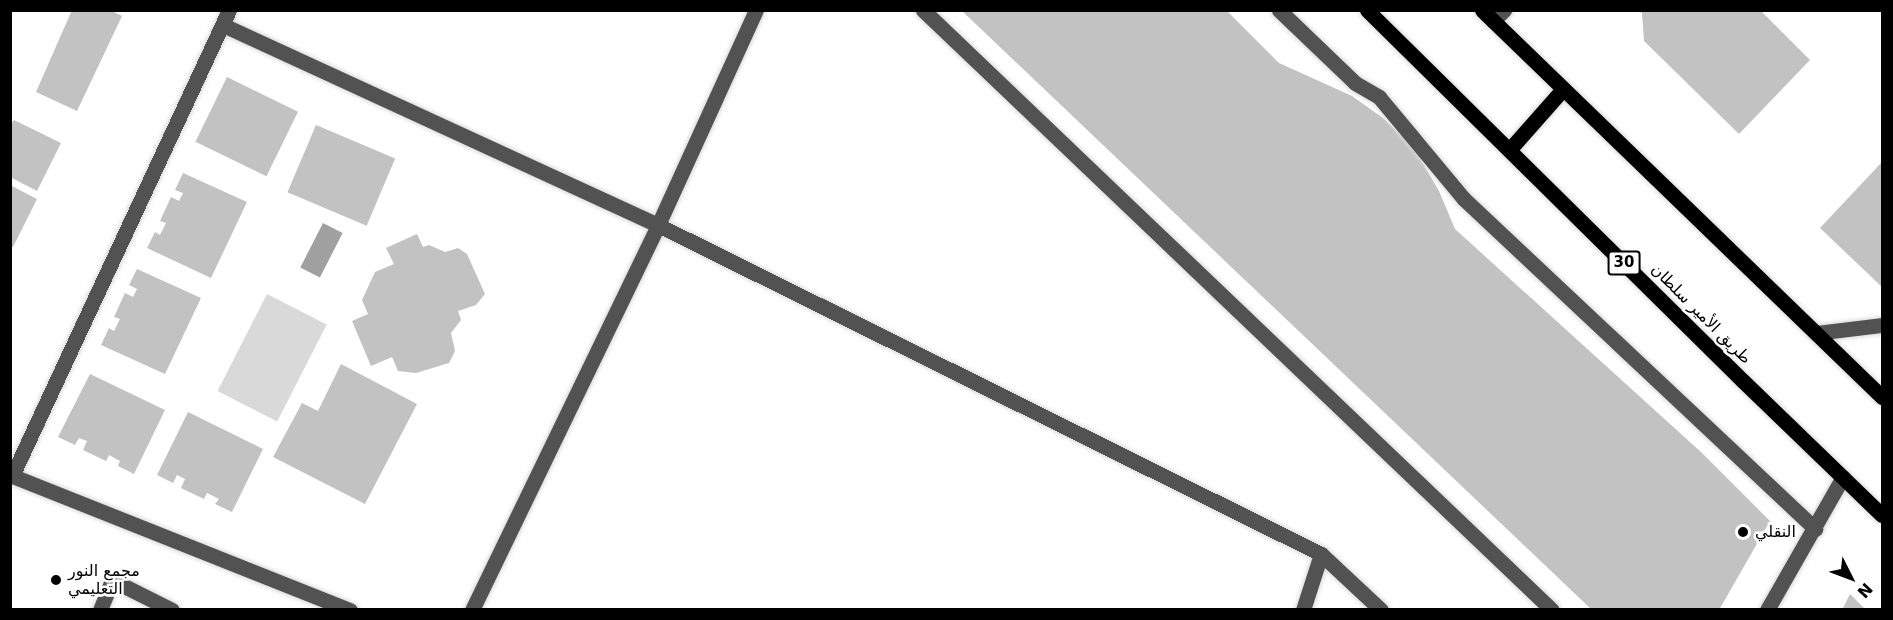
<!DOCTYPE html>
<meta charset="utf-8">
<style>
body{margin:0}
#map{position:relative;width:1893px;height:620px;overflow:hidden;background:#fff;font-family:"DejaVu Sans",Cairo,sans-serif}
div>[style]{position:absolute}
[style*='--x']{left:calc(var(--x)*1px);top:calc(var(--y)*1px);width:calc(var(--w)*1px);rotate:calc(var(--a)*1deg)}
.green>*{inset:0;background:#d9d9d9;transform-origin:0 0}
.water>*{inset:0;background:#a0a0a0;transform-origin:0 0}
.building>*{inset:0;background:#c2c2c2;transform-origin:0 0}
.roads{filter:drop-shadow(0 0 2px #dbdbdb) drop-shadow(0 0 2px #dbdbdb)}
.minor>*{height:15px;margin:-7.5px;padding:0 7.5px;transform-origin:7.5px;border-radius:7.5px;background:#525252}
.major>*{height:15px;margin:-7.5px;padding:0 7.5px;transform-origin:7.5px;border-radius:7.5px;background:#000}
.dots>*{width:16px;height:16px;translate:-50% -50%;box-sizing:border-box;border:3px solid #fff;border-radius:50%}
span{translate:-50% -50%;white-space:nowrap;text-align:center;line-height:1.15;-webkit-text-stroke:5px #fff;paint-order:stroke}
.shield-label span{padding:2px 4px;background:#fff;border:2px solid;border-radius:4px;-webkit-text-stroke-width:0}
.shield-label{font-size:15px;color:#000;font-weight:700}
.street-label{font-size:16px;color:#000}
.poi-label{font-size:16px;color:#000}
.left{translate:0 -50%;text-align:left}
.frame{position:absolute;inset:0;border:12px solid #000;pointer-events:none}
.north{position:absolute;left:1821px;top:548px;width:60px;height:60px;-webkit-text-stroke:4px #fff;paint-order:stroke;rotate:132deg;font-size:16px;font-weight:700;line-height:24px;text-align:center;color:#000}
.north::after{content:'';display:block;margin:auto;width:21px;height:27px;background:#000;clip-path:polygon(50% 0,100% 100%,50% 72%,0 100%)}
</style>
<div id="map">
<div class="green">
<i style="left:267px;top:294px;width:67px;height:109px;rotate:27deg"></i>
</div>
<div class="water">
<i style="left:323px;top:223px;width:22px;height:50px;rotate:27deg"></i>
</div>
<div class="building">
<i style="clip-path:polygon(72px 10px,110px 10px,122px 16px,77px 111px,36px 92px)"></i>
<i style="clip-path:polygon(961px 10px,1226px 10px,1279px 63px,1352px 96px,1383px 118px,1414px 148px,1439px 191px,1455px 229px,1702px 453px,1770px 521px,1719px 610px,1592px 610px)"></i>
<i style="clip-path:polygon(1635px 10px,1760px 10px,1810px 60px,1739px 134px,1644px 41px,1642px 13px)"></i>
<i style="left:227px;top:77px;width:79px;height:72px;rotate:26deg"></i>
<i style="clip-path:polygon(14px 120px,61px 143px,37px 191px,10px 177px,10px 126px)"></i>
<i style="left:316px;top:125px;width:86px;height:73px;rotate:23deg"></i>
<i style="clip-path:polygon(1882px 162px,1882px 287px,1820px 228px)"></i>
<i style="clip-path:polygon(183px 173px,247px 202px,211px 278px,147px 248px,155px 232px,160px 235px,166px 223px,160px 221px,171px 197px,179px 201px,183px 193px,175px 190px)"></i>
<i style="clip-path:polygon(10px 185px,37px 199px,13px 247px,10px 246px)"></i>
<i style="clip-path:polygon(417px 234px,423px 247px,429px 245px,445px 252px,458px 248px,467px 254px,485px 294px,476px 305px,458px 311px,461px 320px,451px 333px,455px 351px,449px 363px,416px 373px,398px 371px,392px 357px,371px 366px,352px 321px,368px 314px,362px 300px,375px 272px,394px 264px,386px 248px)"></i>
<i style="clip-path:polygon(137px 269px,201px 298px,165px 374px,101px 345px,109px 328px,114px 331px,120px 319px,114px 317px,125px 293px,133px 297px,137px 289px,129px 285px)"></i>
<i style="clip-path:polygon(341px 364px,417px 404px,365px 504px,273px 457px,302px 403px,318px 411px)"></i>
<i style="clip-path:polygon(90px 374px,165px 410px,134px 474px,118px 466px,120px 461px,109px 455px,106px 461px,83px 450px,87px 441px,79px 438px,75px 445px,58px 437px)"></i>
<i style="clip-path:polygon(188px 412px,263px 449px,232px 512px,215px 504px,219px 499px,207px 493px,204px 499px,181px 488px,185px 479px,177px 475px,173px 483px,157px 475px)"></i>
<i style="clip-path:polygon(1850px 594px,1866px 610px,1842px 610px)"></i>
</div>
<div class="roads">
<div class="minor">
<i style="--x:923;--y:10;--w:869;--a:43.65"></i>
<i style="--x:1279;--y:10;--w:105;--a:43.8"></i>
<i style="--x:1355;--y:83;--w:28;--a:30"></i>
<i style="--x:1379;--y:97;--w:133;--a:50.2"></i>
<i style="--x:1464;--y:199;--w:482;--a:43.2"></i>
<i style="--x:1493;--y:21;--w:16;--a:-45"></i>
<i style="--x:223;--y:25;--w:479;--a:24.7"></i>
<i style="--x:658;--y:225;--w:236;--a:-65.5"></i>
<i style="--x:1816;--y:333;--w:66;--a:-6.9"></i>
<i style="--x:10;--y:475;--w:366;--a:21.7"></i>
<i style="--x:12;--y:476;--w:514;--a:-65.03"></i>
<i style="--x:100;--y:610;--w:32;--a:-68"></i>
<i style="--x:112;--y:580;--w:67;--a:26.6"></i>
<i style="--x:472;--y:610;--w:428;--a:-64.2"></i>
<i style="--x:658;--y:225;--w:740;--a:26.39"></i>
<i style="--x:1321;--y:554;--w:82;--a:43"></i>
<i style="--x:1303;--y:610;--w:59;--a:-72.2"></i>
<i style="--x:1767;--y:610;--w:153;--a:-60.3"></i>
</div>
<div class="major">
<i style="--x:1367;--y:10;--w:528;--a:44.62"></i>
<i style="--x:1743;--y:381;--w:193;--a:44"></i>
<i style="--x:1482;--y:10;--w:557;--a:44.05"></i>
<i style="--x:1510;--y:149;--w:80;--a:-48.5"></i>
</div>
</div>
<div class="dots">
<i style="left:1743px;top:532px;background:#000"></i>
<i style="left:56px;top:580px;background:#000"></i>
</div>
<div class="shield-label">
<span style="left:1624px;top:263px">30</span>
</div>
<div class="street-label">
<span style="left:1701px;top:314px;rotate:45deg">طريق الأمير سلطان</span>
</div>
<div class="poi-label">
<span class="left" style="left:1755px;top:532px">النقلي</span>
<span class="left" style="left:68px;top:580px">مجمع النور<br>التعليمي</span>
</div>
<div class="frame"></div>
<div class="north">N</div>
</div>
